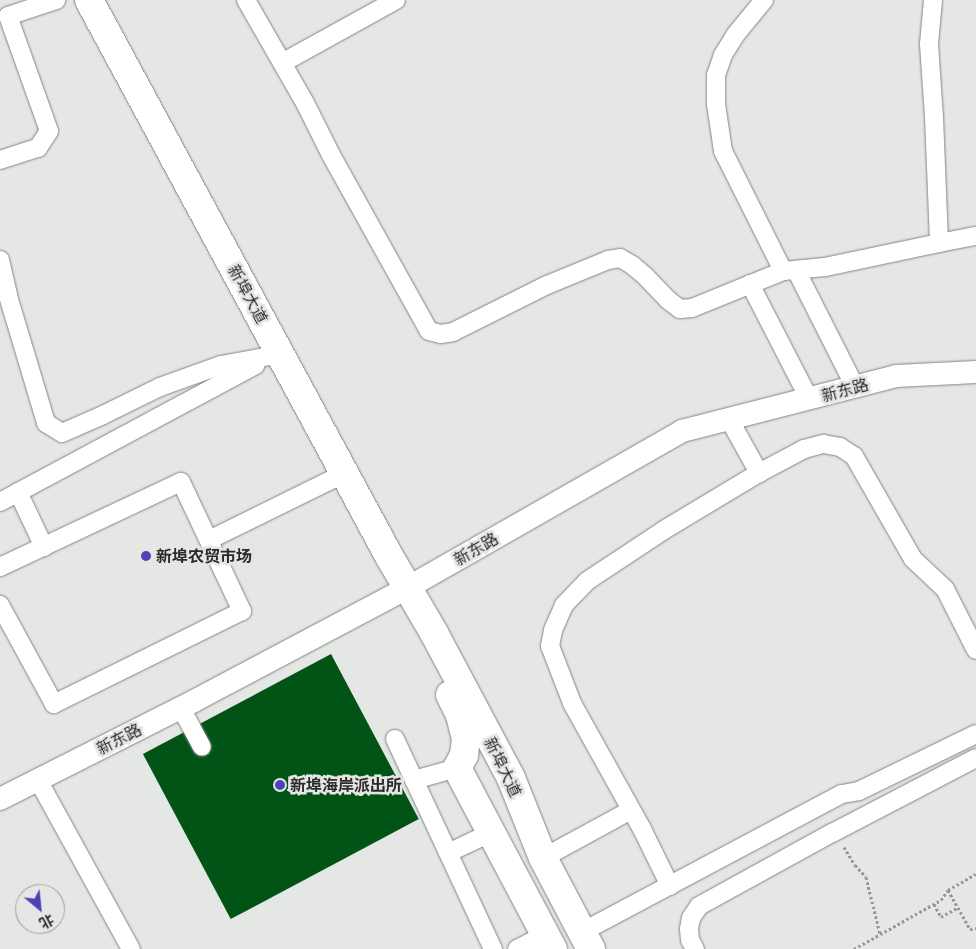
<!DOCTYPE html>
<meta charset="utf-8">
<style>
body{margin:0}
#map{position:relative;width:976px;height:949px;overflow:hidden;background:#e5e7e5;font-family:"Archivo Narrow","Noto Sans SC",sans-serif}
div>[style]{position:absolute}
[style*='--x']{left:calc(var(--x)*1px);top:calc(var(--y)*1px);width:calc(var(--w)*1px);rotate:calc(var(--a)*1deg)}
.building>*{inset:0;background:#015415;transform-origin:0 0}
.path>*{height:3px;margin-top:-1.5px;transform-origin:0;background:repeating-linear-gradient(90deg,#959795 0 2.5px,transparent 0 5px)}
.roads{filter:drop-shadow(0 0 1px #828582) drop-shadow(0 0 1px #828582)}
.minor>*{height:18px;margin:-9px;padding:0 9px;transform-origin:9px;border-radius:9px;background:#fff}
.tertiary>*{height:22px;margin:-11px;padding:0 11px;transform-origin:11px;border-radius:11px;background:#fff}
.primary>*{height:28px;margin:-14px;padding:0 14px;transform-origin:14px;border-radius:14px;background:#fff}
.dots>*{width:14px;height:14px;translate:-50% -50%;box-sizing:border-box;border:2px solid #e5e7e5;border-radius:50%}
span{translate:-50% -50%;white-space:nowrap;text-align:center;line-height:1.15;-webkit-text-stroke:5px #e5e7e5;paint-order:stroke}
.street-label{font-size:16px;color:#2a2b2a}
.poi-label{font-size:16px;color:#2a2b2a;font-weight:700}
.left{translate:0 -50%;text-align:left}
.north{position:absolute;left:15px;top:884px;width:50px;height:50px;box-sizing:border-box;background:#e5e7e5;border:1px solid #9a9c9a;border-radius:50%;rotate:152deg;font-size:14px;font-weight:700;line-height:20px;text-align:center;color:#2a2b2a}
.north::after{content:'';display:block;margin:auto;width:18px;height:22px;background:#5040b7;clip-path:polygon(50% 0,100% 100%,50% 72%,0 100%)}
</style>
<div id="map">
<div class="building">
<i style="left:331px;top:654px;width:187px;height:213px;rotate:62deg"></i>
</div>
<div class="path">
<i style="--x:844;--y:847;--w:21;--a:59"></i>
<i style="--x:855;--y:865;--w:16;--a:47"></i>
<i style="--x:866;--y:877;--w:59;--a:76.2"></i>
<i style="--x:948;--y:890;--w:45;--a:60.6"></i>
<i style="--x:970;--y:929;--w:6;--a:-9"></i>
<i style="--x:934;--y:904;--w:15;--a:62"></i>
<i style="--x:941;--y:917;--w:20;--a:-30"></i>
<i style="--x:854;--y:949;--w:100;--a:-29.4"></i>
<i style="--x:941;--y:900;--w:12;--a:-55"></i>
<i style="--x:948;--y:890;--w:32;--a:-30"></i>
</div>
<div class="roads">
<div class="minor">
<i style="--x:246;--y:0;--w:119;--a:60.2"></i>
<i style="--x:305;--y:103;--w:58;--a:63.4"></i>
<i style="--x:331;--y:155;--w:201;--a:60.9"></i>
<i style="--x:429;--y:331;--w:12;--a:14"></i>
<i style="--x:441;--y:334;--w:12;--a:-9"></i>
<i style="--x:453;--y:332;--w:105;--a:-26.6"></i>
<i style="--x:547;--y:285;--w:66;--a:-22.3"></i>
<i style="--x:608;--y:260;--w:12;--a:-9"></i>
<i style="--x:620;--y:258;--w:14;--a:30"></i>
<i style="--x:632;--y:265;--w:17;--a:40"></i>
<i style="--x:645;--y:276;--w:33;--a:46"></i>
<i style="--x:668;--y:300;--w:15;--a:37"></i>
<i style="--x:680;--y:309;--w:12;--a:-5"></i>
<i style="--x:692;--y:308;--w:98;--a:-22.1"></i>
<i style="--x:783;--y:271;--w:42;--a:-5.4"></i>
<i style="--x:825;--y:267;--w:116;--a:-11.9"></i>
<i style="--x:764;--y:0;--w:44;--a:129.5"></i>
<i style="--x:736;--y:34;--w:25;--a:122"></i>
<i style="--x:723;--y:55;--w:21;--a:109"></i>
<i style="--x:716;--y:75;--w:29;--a:90"></i>
<i style="--x:716;--y:104;--w:48;--a:81.5"></i>
<i style="--x:723;--y:151;--w:134;--a:63.4"></i>
<i style="--x:933;--y:0;--w:44;--a:95.2"></i>
<i style="--x:929;--y:44;--w:73;--a:86.1"></i>
<i style="--x:934;--y:117;--w:126;--a:87.7"></i>
<i style="--x:939;--y:243;--w:38;--a:-11"></i>
<i style="--x:282;--y:63;--w:130;--a:-28.9"></i>
<i style="--x:0;--y:160;--w:40;--a:-18"></i>
<i style="--x:38;--y:148;--w:20;--a:-57"></i>
<i style="--x:49;--y:131;--w:122;--a:-109.6"></i>
<i style="--x:8;--y:16;--w:51;--a:-18.4"></i>
<i style="--x:0;--y:260;--w:37;--a:77"></i>
<i style="--x:8;--y:296;--w:133;--a:73.3"></i>
<i style="--x:46;--y:423;--w:19;--a:32"></i>
<i style="--x:62;--y:433;--w:45;--a:-23.7"></i>
<i style="--x:103;--y:415;--w:64;--a:-26.2"></i>
<i style="--x:160;--y:387;--w:65;--a:-19.8"></i>
<i style="--x:221;--y:365;--w:61;--a:-10.4"></i>
<i style="--x:796;--y:270;--w:131;--a:63.2"></i>
<i style="--x:750;--y:284;--w:129;--a:62.8"></i>
<i style="--x:729;--y:419;--w:62;--a:60.9"></i>
<i style="--x:18;--y:492;--w:61;--a:64.7"></i>
<i style="--x:0;--y:502;--w:290;--a:-28.2"></i>
<i style="--x:209;--y:540;--w:152;--a:-26.2"></i>
<i style="--x:0;--y:567;--w:200;--a:-25.2"></i>
<i style="--x:181;--y:482;--w:143;--a:64.7"></i>
<i style="--x:242;--y:611;--w:210;--a:153.7"></i>
<i style="--x:54;--y:704;--w:113;--a:-118.6"></i>
<i style="--x:181;--y:708;--w:44;--a:61.7"></i>
<i style="--x:395;--y:739;--w:232;--a:65"></i>
<i style="--x:38;--y:780;--w:193;--a:61.2"></i>
<i style="--x:414;--y:780;--w:45;--a:-15.6"></i>
<i style="--x:448;--y:853;--w:47;--a:-25.5"></i>
<i style="--x:543;--y:858;--w:100;--a:-28.6"></i>
<i style="--x:670;--y:886;--w:64;--a:-116.2"></i>
<i style="--x:642;--y:829;--w:144;--a:-119.1"></i>
<i style="--x:572;--y:703;--w:61;--a:-111.1"></i>
<i style="--x:550;--y:646;--w:16;--a:-79"></i>
<i style="--x:553;--y:630;--w:27;--a:-66"></i>
<i style="--x:564;--y:605;--w:33;--a:-46"></i>
<i style="--x:587;--y:581;--w:92;--a:-33.5"></i>
<i style="--x:664;--y:530;--w:111;--a:-31"></i>
<i style="--x:759;--y:473;--w:51;--a:-28.1"></i>
<i style="--x:804;--y:449;--w:20;--a:-15"></i>
<i style="--x:823;--y:444;--w:17;--a:10"></i>
<i style="--x:840;--y:447;--w:17;--a:33"></i>
<i style="--x:854;--y:456;--w:119;--a:60.2"></i>
<i style="--x:913;--y:559;--w:44;--a:43.2"></i>
<i style="--x:945;--y:589;--w:68;--a:63.1"></i>
<i style="--x:582;--y:932;--w:294;--a:-28"></i>
<i style="--x:842;--y:794;--w:17;--a:-10"></i>
<i style="--x:859;--y:791;--w:130;--a:-26"></i>
<i style="--x:517;--y:949;--w:31;--a:-27"></i>
<i style="--x:695;--y:949;--w:10;--a:-119"></i>
<i style="--x:690;--y:940;--w:11;--a:-95"></i>
<i style="--x:689;--y:929;--w:11;--a:-80"></i>
<i style="--x:691;--y:918;--w:14;--a:-56"></i>
<i style="--x:699;--y:906;--w:152;--a:-28.8"></i>
<i style="--x:832;--y:833;--w:162;--a:-27.5"></i>
</div>
<div class="tertiary">
<i style="--x:0;--y:799;--w:217;--a:-26.8"></i>
<i style="--x:194;--y:701;--w:241;--a:-27.9"></i>
<i style="--x:407;--y:588;--w:317;--a:-29.7"></i>
<i style="--x:682;--y:431;--w:221;--a:-14.4"></i>
<i style="--x:896;--y:376;--w:80;--a:-2.9"></i>
</div>
<div class="primary">
<i style="--x:89;--y:0;--w:632;--a:61.65"></i>
<i style="--x:389;--y:556;--w:89;--a:59.7"></i>
<i style="--x:434;--y:633;--w:164;--a:62"></i>
<i style="--x:511;--y:778;--w:86;--a:68.2"></i>
<i style="--x:543;--y:858;--w:103;--a:62.2"></i>
<i style="--x:450;--y:695;--w:22;--a:63"></i>
<i style="--x:460;--y:715;--w:25;--a:76"></i>
<i style="--x:466;--y:739;--w:16;--a:97"></i>
<i style="--x:464;--y:755;--w:15;--a:118"></i>
<i style="--x:457;--y:768;--w:205;--a:62.1"></i>
</div>
</div>
<div class="dots">
<i style="left:146px;top:556px;background:#5040b7"></i>
<i style="left:280px;top:785px;background:#5040b7"></i>
</div>
<div class="street-label">
<span style="left:248px;top:294px;rotate:61deg">新埠大道</span>
<span style="left:845px;top:390px;rotate:-15deg">新东路</span>
<span style="left:476px;top:549px;rotate:-30deg">新东路</span>
<span style="left:119px;top:739px;rotate:-27deg">新东路</span>
<span style="left:503px;top:767px;rotate:64deg">新埠大道</span>
</div>
<div class="poi-label">
<span class="left" style="left:156px;top:556px">新埠农贸市场</span>
<span class="left" style="left:290px;top:785px">新埠海岸派出所</span>
</div>
<div class="north">北</div>
</div>
